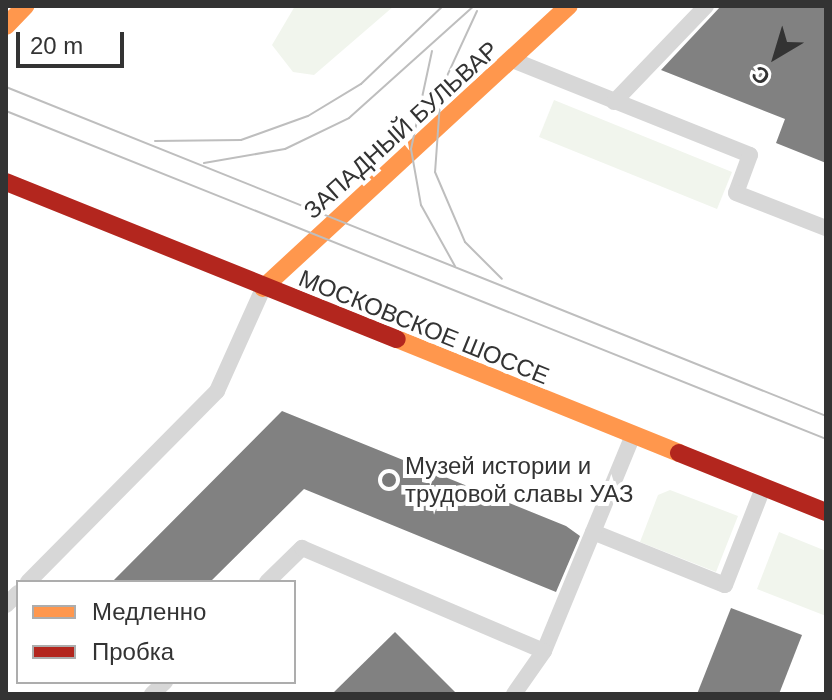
<!DOCTYPE html>
<meta charset="utf-8">
<style>
body{margin:0}
#map{position:relative;width:832px;height:700px;overflow:hidden;background:#fff;font-family:Arial,sans-serif}
div>[style]{position:absolute}
[style*='--x']{left:calc(var(--x)*1px);top:calc(var(--y)*1px);width:calc(var(--w)*1px);rotate:calc(var(--a)*1deg)}
.green>*{inset:0;background:#f1f5ed;transform-origin:0 0}
.building>*{inset:0;background:#818181}
.lane>*{height:16px;margin:-8px;padding:0 8px;transform-origin:8px;border-radius:8px;background:#d7d7d7}
.slow>*{height:18px;margin:-9px;padding:0 9px;transform-origin:9px;border-radius:9px;background:#ff974d}
.jam>*{height:18px;margin:-9px;padding:0 9px;transform-origin:9px;border-radius:9px;background:#b3261e}
.tram>*{height:2px;margin:-1px;padding:0 1px;transform-origin:1px;border-radius:1px;background:#bebebe}
.dots>*{width:22px;height:22px;translate:-50% -50%;box-sizing:border-box;border:4px solid #fff;border-radius:50%}
span{translate:-50% -50%;white-space:nowrap;text-align:center;line-height:1.15;-webkit-text-stroke:8px #fff;paint-order:stroke}
.street-label{font-size:24px;color:#333}
.poi-label{font-size:24px;color:#333}
.left{translate:0 -50%;text-align:left}
.frame{position:absolute;inset:0;border:8px solid #333;pointer-events:none}
.legend{position:absolute;left:16px;top:580px;width:280px;height:104px;box-sizing:border-box;background:#fff;border:2px solid #adadad;margin:0;padding:10px 14px;list-style:none;font-size:24px;color:#333}
.legend li{display:flex;align-items:center;gap:16px;height:40px}
.legend b{width:40px;border:2px solid #adadad}
.north{position:absolute;left:736px;top:16px;width:80px;height:80px;-webkit-text-stroke:6px #fff;paint-order:stroke;rotate:218deg;font-size:22px;font-weight:700;line-height:32px;text-align:center;color:#333}
.north::after{content:'';display:block;margin:auto;width:28px;height:36px;background:#333;clip-path:polygon(50% 0,100% 100%,50% 72%,0 100%)}
.scale{position:absolute;left:16px;top:32px;width:108px;height:36px;box-sizing:border-box;border:4px solid #333;border-top:0;padding-left:10px;font-size:24px;line-height:28px;white-space:nowrap;color:#333;-webkit-text-stroke:6px #fff;paint-order:stroke}
</style>
<div id="map">
<div class="green">
<i style="clip-path:polygon(295px 6px,394px 6px,314px 75px,293px 72px,272px 45px)"></i>
<i style="left:554px;top:100px;width:192px;height:40px;rotate:22deg"></i>
<i style="clip-path:polygon(670px 490px,738px 516px,716px 572px,640px 542px,658px 495px)"></i>
<i style="clip-path:polygon(779px 532px,826px 551px,826px 616px,757px 589px)"></i>
</div>
<div class="building">
<i style="clip-path:polygon(721px 6px,826px 6px,826px 163px,776px 143px,785px 119px,661px 70px)"></i>
<i style="clip-path:polygon(282px 411px,566px 526px,580px 536px,556px 592px,304px 489px,210px 582px,112px 582px)"></i>
<i style="clip-path:polygon(731px 608px,802px 635px,779px 694px,697px 694px)"></i>
<i style="clip-path:polygon(395px 632px,457px 694px,332px 694px)"></i>
</div>
<div class="lane">
<i style="--x:515;--y:61;--w:253;--a:21.8"></i>
<i style="--x:750;--y:155;--w:40;--a:110.2"></i>
<i style="--x:736;--y:193;--w:97;--a:21.3"></i>
<i style="--x:614;--y:102;--w:133;--a:-46.2"></i>
<i style="--x:593;--y:532;--w:142;--a:21.9"></i>
<i style="--x:725;--y:585;--w:104;--a:-68.6"></i>
<i style="--x:28;--y:582;--w:269;--a:-45.3"></i>
<i style="--x:217;--y:391;--w:110;--a:-65.8"></i>
<i style="--x:267;--y:582;--w:49;--a:-44.2"></i>
<i style="--x:302;--y:548;--w:263;--a:23.1"></i>
<i style="--x:544;--y:651;--w:231;--a:-67.6"></i>
<i style="--x:6;--y:605;--w:17;--a:-45"></i>
<i style="--x:152;--y:694;--w:18;--a:-43"></i>
<i style="--x:514;--y:694;--w:52;--a:-55.1"></i>
</div>
<div class="slow">
<i style="--x:6;--y:26;--w:28;--a:-46"></i>
<i style="--x:263;--y:288;--w:416;--a:-42.7"></i>
<i style="--x:397;--y:339;--w:304;--a:22"></i>
</div>
<div class="jam">
<i style="--x:6;--y:182;--w:421;--a:21.9"></i>
<i style="--x:679;--y:453;--w:158;--a:21.9"></i>
</div>
<div class="tram">
<i style="--x:477;--y:11;--w:86;--a:114.8"></i>
<i style="--x:441;--y:89;--w:83;--a:94.1"></i>
<i style="--x:435;--y:172;--w:76;--a:66.8"></i>
<i style="--x:465;--y:242;--w:52;--a:45"></i>
<i style="--x:432;--y:51;--w:100;--a:102.1"></i>
<i style="--x:411;--y:149;--w:57;--a:79.9"></i>
<i style="--x:421;--y:205;--w:70;--a:60.9"></i>
<i style="--x:6;--y:87;--w:884;--a:21.86"></i>
<i style="--x:6;--y:111;--w:883;--a:21.8"></i>
<i style="--x:155;--y:141;--w:86;--a:-0.7"></i>
<i style="--x:241;--y:140;--w:71;--a:-19.7"></i>
<i style="--x:308;--y:116;--w:62;--a:-31.1"></i>
<i style="--x:361;--y:84;--w:113;--a:-43.6"></i>
<i style="--x:204;--y:163;--w:82;--a:-9.8"></i>
<i style="--x:285;--y:149;--w:71;--a:-25.8"></i>
<i style="--x:349;--y:118;--w:168;--a:-41.9"></i>
</div>
<div class="dots">
<i style="left:389px;top:480px;background:#7a7a7a"></i>
</div>
<div class="street-label">
<span style="left:401px;top:130px;rotate:-42deg">ЗАПАДНЫЙ БУЛЬВАР</span>
<span style="left:424px;top:327px;rotate:22deg">МОСКОВСКОЕ ШОССЕ</span>
</div>
<div class="poi-label">
<span class="left" style="left:405px;top:480px">Музей истории и<br>трудовой славы УАЗ</span>
</div>
<div class="frame"></div>
<ul class="legend">
<li><b style="height:10px;background:#ff974d"></b>Медленно</li>
<li><b style="height:10px;background:#b3261e"></b>Пробка</li>
</ul>
<div class="north">С</div>
<div class="scale">20 m</div>
</div>
